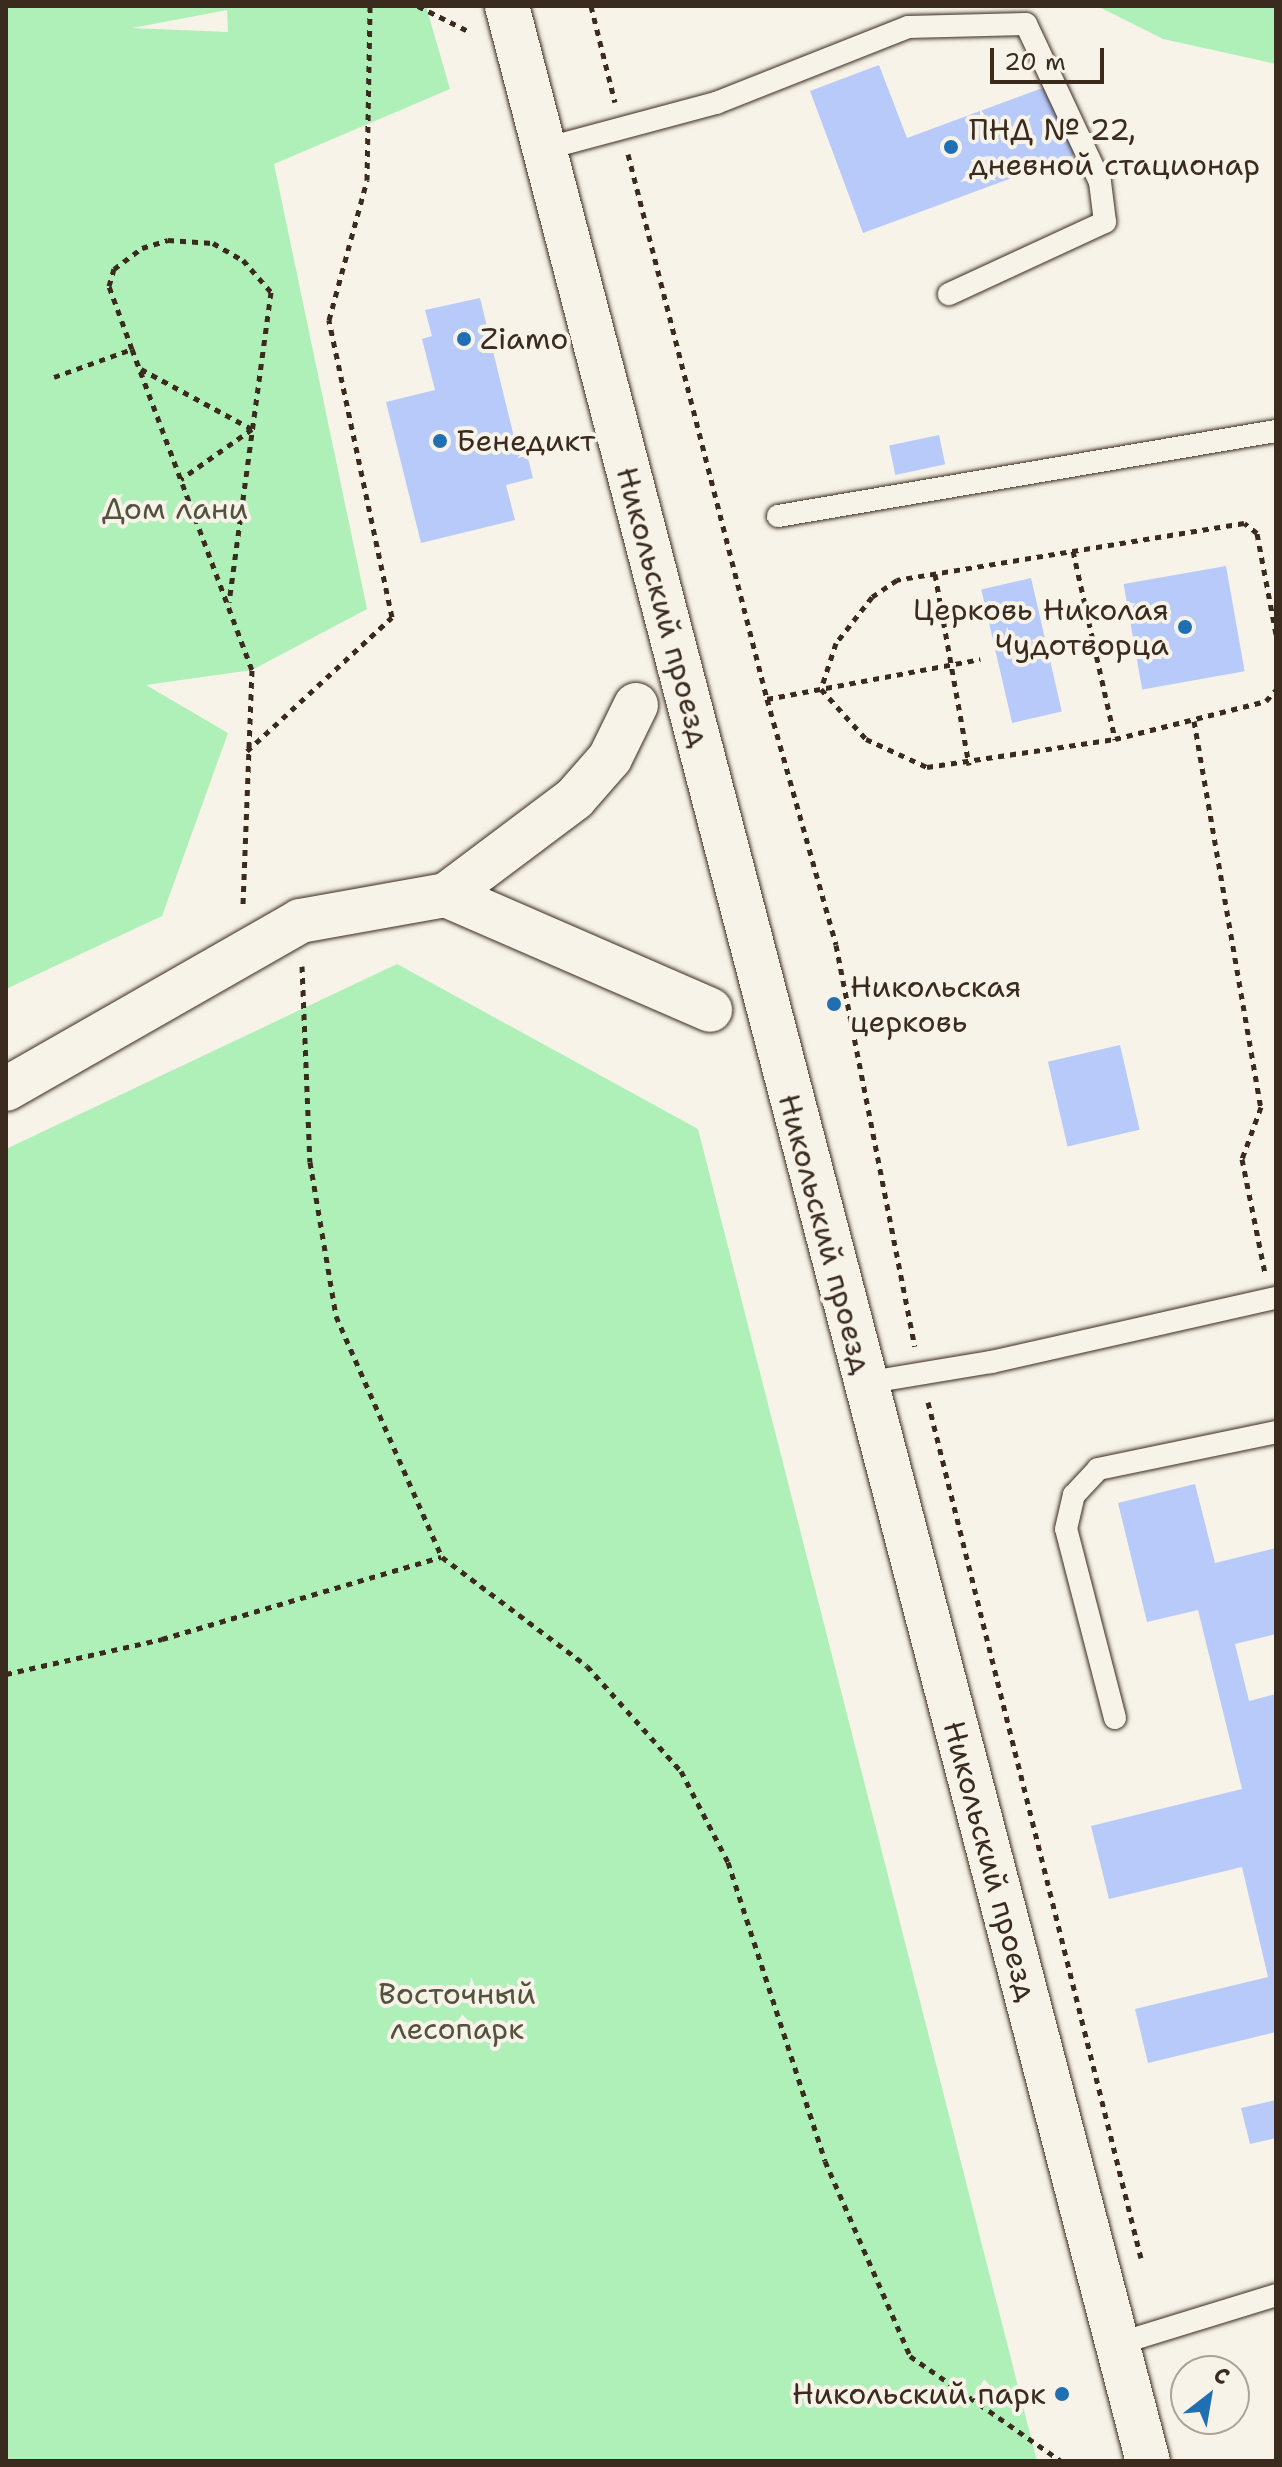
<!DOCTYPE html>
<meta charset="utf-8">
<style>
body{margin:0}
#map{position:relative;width:1282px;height:2467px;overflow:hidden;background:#f7f3e8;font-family:"Shantell Sans",sans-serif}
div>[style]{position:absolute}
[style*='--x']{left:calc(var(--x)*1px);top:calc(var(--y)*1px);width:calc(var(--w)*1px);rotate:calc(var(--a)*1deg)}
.green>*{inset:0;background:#aff0b8}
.building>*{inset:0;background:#b7cafa;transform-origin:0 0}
.path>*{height:5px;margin-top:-2.5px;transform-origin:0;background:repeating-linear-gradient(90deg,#3b2a1e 0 6px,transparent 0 12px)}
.roads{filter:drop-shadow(0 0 2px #3b2a1e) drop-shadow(0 0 2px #3b2a1e)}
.lane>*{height:22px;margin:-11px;padding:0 11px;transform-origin:11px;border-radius:11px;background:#f7f3e8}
.street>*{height:44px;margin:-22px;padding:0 22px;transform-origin:22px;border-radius:22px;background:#f7f3e8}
.secondary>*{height:44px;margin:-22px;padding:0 22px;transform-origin:22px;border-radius:22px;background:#f7f3e8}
.dots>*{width:22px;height:22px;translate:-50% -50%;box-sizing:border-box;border:4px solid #f7f3e8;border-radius:50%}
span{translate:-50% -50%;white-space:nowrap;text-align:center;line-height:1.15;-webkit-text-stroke:8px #f7f3e8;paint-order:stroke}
.poi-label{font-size:30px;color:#3b2a1e}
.left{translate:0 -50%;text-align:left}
.right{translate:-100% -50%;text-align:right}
.park-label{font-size:30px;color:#52523d}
.street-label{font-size:30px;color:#3b2a1e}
.frame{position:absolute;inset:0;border:8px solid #3b2a1e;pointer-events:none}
.north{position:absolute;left:1170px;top:2355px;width:80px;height:80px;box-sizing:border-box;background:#f7f3e8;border:2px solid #aca397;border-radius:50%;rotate:31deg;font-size:22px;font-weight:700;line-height:32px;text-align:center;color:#3b2a1e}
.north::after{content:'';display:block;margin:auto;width:28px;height:36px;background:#1f6fb2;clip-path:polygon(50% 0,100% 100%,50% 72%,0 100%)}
.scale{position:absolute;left:990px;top:48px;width:114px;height:36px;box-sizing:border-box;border:4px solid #3b2a1e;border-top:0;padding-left:10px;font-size:24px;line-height:28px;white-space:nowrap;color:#3b2a1e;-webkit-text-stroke:6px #f7f3e8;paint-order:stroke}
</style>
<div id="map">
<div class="green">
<i style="clip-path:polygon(evenodd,6px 6px,426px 6px,450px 89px,274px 164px,367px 609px,252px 670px,146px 685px,228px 733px,162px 916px,6px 989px,6px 6px,227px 10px,228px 32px,132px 28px,227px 10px)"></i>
<i style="clip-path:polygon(1097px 6px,1276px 6px,1276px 64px,1163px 39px)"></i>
<i style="clip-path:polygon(397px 964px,698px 1129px,1037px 2461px,6px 2461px,6px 1149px)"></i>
</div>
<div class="building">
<i style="clip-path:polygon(879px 65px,907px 138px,1048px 86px,1074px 155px,863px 233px,810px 91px)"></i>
<i style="clip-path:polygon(480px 298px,514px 437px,522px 435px,533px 478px,506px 485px,515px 520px,421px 543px,386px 402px,435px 390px,422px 339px,432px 336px,425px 310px)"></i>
<i style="left:939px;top:435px;width:30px;height:51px;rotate:78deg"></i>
<i style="left:1226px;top:566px;width:107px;height:104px;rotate:80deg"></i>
<i style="left:1031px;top:578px;width:137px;height:51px;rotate:77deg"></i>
<i style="left:1120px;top:1045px;width:87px;height:74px;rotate:77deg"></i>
<i style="clip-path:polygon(1195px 1484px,1215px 1563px,1276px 1548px,1276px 1634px,1235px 1644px,1249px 1701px,1276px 1694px,1276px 2032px,1148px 2063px,1135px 2009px,1268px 1977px,1242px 1867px,1109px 1899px,1091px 1826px,1242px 1789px,1198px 1610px,1147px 1622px,1118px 1503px)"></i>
<i style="clip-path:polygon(1276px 2100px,1276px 2138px,1250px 2144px,1241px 2108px)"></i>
</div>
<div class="path">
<i style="--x:418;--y:6;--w:56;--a:26.6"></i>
<i style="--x:591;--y:6;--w:99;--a:76"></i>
<i style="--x:628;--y:154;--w:562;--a:75.69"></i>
<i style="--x:767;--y:699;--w:255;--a:74.3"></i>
<i style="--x:836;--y:945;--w:409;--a:78.9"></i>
<i style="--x:132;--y:349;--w:67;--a:-110.1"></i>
<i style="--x:109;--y:286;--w:18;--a:-74"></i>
<i style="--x:114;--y:269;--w:35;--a:-37"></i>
<i style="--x:142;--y:248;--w:27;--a:-17"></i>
<i style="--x:168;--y:240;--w:45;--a:3.8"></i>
<i style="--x:213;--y:243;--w:34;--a:30"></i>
<i style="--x:243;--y:260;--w:43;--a:48.8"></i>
<i style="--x:271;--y:292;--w:313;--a:97.7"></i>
<i style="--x:141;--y:369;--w:126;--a:28.4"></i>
<i style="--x:252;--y:429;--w:87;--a:144.8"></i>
<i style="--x:54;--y:377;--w:83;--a:-19.7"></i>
<i style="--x:132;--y:349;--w:343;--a:69.5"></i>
<i style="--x:252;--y:670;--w:236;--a:92.2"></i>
<i style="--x:1073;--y:551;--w:193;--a:77.4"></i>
<i style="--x:935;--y:574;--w:194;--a:79.9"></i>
<i style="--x:1276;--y:634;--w:103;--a:-100.7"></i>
<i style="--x:1257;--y:533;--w:16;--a:-142"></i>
<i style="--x:1244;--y:523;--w:352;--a:170.7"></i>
<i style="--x:897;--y:580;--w:30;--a:146"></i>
<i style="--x:872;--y:597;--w:58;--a:128"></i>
<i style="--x:836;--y:643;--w:48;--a:108.1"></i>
<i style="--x:821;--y:689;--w:67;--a:48"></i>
<i style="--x:866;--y:739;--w:67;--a:24.7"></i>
<i style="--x:927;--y:767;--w:190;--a:-8.5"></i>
<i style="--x:1115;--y:739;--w:156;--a:-14.1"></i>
<i style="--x:1266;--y:701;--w:15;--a:-48"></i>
<i style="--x:767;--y:699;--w:217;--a:-10.6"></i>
<i style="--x:1194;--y:721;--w:392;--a:80.2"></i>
<i style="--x:1261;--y:1107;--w:55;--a:110.1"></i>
<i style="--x:1242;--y:1159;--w:116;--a:78.6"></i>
<i style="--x:247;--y:751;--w:197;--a:-42.7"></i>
<i style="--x:392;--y:617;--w:304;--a:-102"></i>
<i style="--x:329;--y:320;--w:145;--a:-74.8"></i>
<i style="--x:367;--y:180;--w:174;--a:-89"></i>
<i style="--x:302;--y:966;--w:196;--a:87.7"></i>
<i style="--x:310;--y:1162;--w:156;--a:80.4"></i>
<i style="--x:336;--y:1316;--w:263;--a:66.3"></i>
<i style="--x:442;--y:1557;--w:181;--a:36.9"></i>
<i style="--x:587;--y:1666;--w:141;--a:48.2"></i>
<i style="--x:681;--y:1771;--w:102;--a:62.7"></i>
<i style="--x:728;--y:1862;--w:314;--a:72"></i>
<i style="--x:825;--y:2161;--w:213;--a:66.4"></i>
<i style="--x:910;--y:2356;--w:184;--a:34.8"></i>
<i style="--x:928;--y:1402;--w:882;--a:76.03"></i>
<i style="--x:6;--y:1674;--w:160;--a:-12.6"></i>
<i style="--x:162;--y:1639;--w:291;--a:-16.4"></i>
</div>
<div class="roads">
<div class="lane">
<i style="--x:544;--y:149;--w:178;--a:-15"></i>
<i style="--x:716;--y:103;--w:206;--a:-21.6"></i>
<i style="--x:908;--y:27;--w:118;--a:-1.5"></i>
<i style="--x:1026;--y:24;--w:174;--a:64.9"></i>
<i style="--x:1100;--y:182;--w:40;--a:82.9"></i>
<i style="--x:1105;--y:222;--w:172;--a:155.2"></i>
<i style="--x:778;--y:516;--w:505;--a:-9.69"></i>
<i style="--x:864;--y:1383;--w:129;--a:-9.4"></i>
<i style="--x:991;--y:1362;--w:292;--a:-12.7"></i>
<i style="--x:1115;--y:1718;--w:195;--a:-104.5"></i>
<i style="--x:1066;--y:1529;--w:35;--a:-77"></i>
<i style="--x:1074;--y:1495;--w:35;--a:-47"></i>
<i style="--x:1098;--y:1469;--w:182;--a:-11.7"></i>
<i style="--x:1117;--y:2344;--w:166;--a:-17.1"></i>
</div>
<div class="street">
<i style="--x:446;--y:895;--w:288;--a:23.5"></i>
<i style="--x:6;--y:1089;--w:339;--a:-29.7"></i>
<i style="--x:300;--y:921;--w:148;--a:-10.1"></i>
<i style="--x:446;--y:895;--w:161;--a:-36.9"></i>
<i style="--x:575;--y:798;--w:53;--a:-48.8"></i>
<i style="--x:610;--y:758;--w:59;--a:-63.9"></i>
</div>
<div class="secondary">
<i style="--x:507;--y:6;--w:2537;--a:75.37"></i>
</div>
</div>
<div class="dots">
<i style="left:951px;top:147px;background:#1f6fb2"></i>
<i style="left:464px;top:339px;background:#1f6fb2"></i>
<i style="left:440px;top:441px;background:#1f6fb2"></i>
<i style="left:1185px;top:627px;background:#1f6fb2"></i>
<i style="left:834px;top:1004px;background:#1f6fb2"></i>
<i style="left:1062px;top:2394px;background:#1f6fb2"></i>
</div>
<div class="poi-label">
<span class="left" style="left:969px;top:147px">ПНД № 22,<br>дневной стационар</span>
<span class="left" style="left:480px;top:339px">Ziamo</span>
<span class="left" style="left:456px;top:441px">Бенедикт</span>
<span class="right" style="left:1169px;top:627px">Церковь Николая<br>Чудотворца</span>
<span class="left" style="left:850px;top:1004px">Никольская<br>церковь</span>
<span class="right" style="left:1046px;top:2394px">Никольский парк</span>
</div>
<div class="park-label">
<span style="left:175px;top:509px">Дом лани</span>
<span style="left:457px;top:2011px">Восточный<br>лесопарк</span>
</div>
<div class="street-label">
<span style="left:663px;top:607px;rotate:75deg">Никольский проезд</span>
<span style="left:825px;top:1234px;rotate:75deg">Никольский проезд</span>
<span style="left:990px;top:1861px;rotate:75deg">Никольский проезд</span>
</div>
<div class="frame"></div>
<div class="north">С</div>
<div class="scale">20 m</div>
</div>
